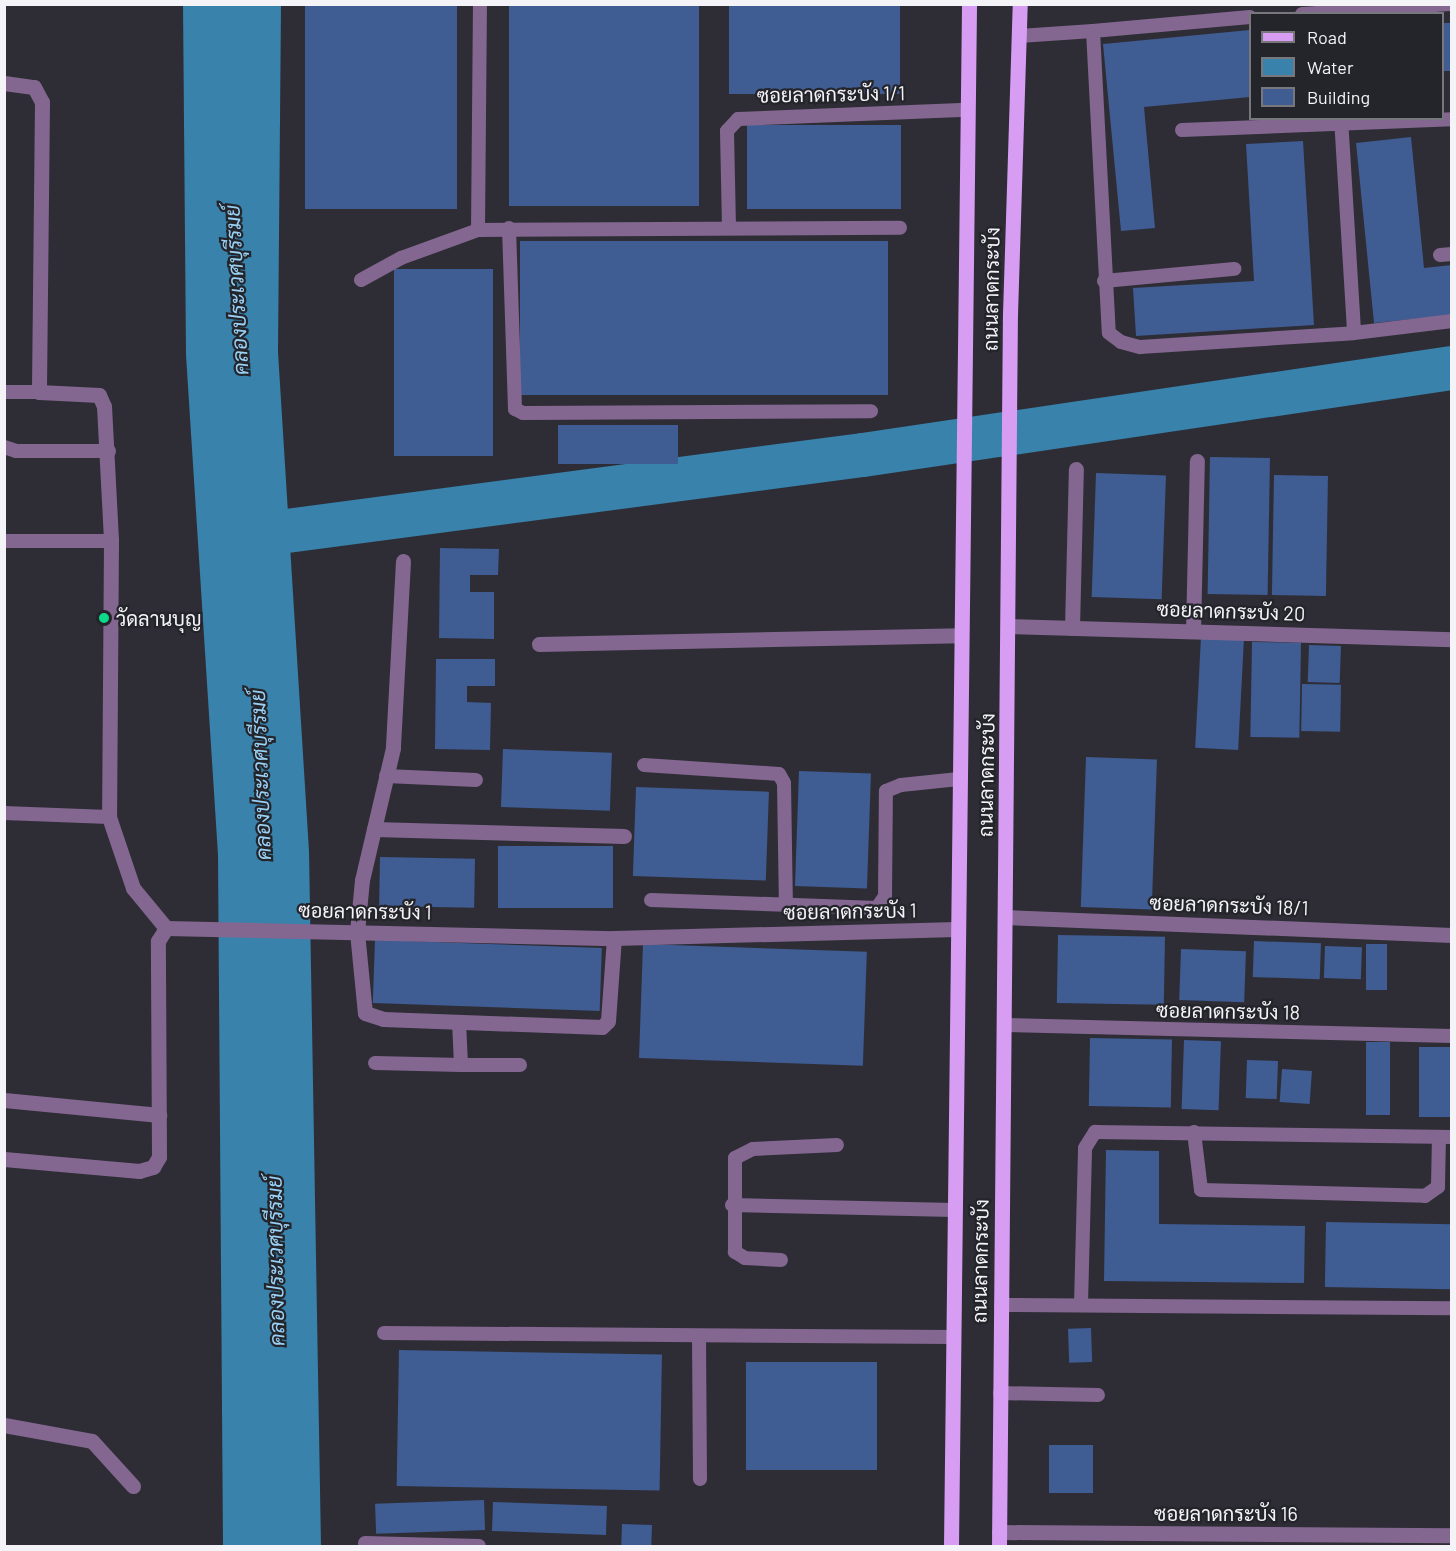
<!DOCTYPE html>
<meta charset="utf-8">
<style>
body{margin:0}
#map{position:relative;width:1456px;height:1551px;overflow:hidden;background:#2e2d35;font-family:Barlow,Sarabun,sans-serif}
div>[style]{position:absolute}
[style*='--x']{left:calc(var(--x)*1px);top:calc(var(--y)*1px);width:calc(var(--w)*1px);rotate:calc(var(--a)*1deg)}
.water>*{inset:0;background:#3882ab}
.river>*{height:44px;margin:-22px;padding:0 22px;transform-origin:22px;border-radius:22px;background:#3882ab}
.building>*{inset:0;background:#3f5c93;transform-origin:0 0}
.service>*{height:14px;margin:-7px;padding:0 7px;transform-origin:7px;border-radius:7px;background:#836790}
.minor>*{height:15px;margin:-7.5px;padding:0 7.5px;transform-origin:7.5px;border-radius:7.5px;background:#836790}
.primary>*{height:15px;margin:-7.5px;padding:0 7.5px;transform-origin:7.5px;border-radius:7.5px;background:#d79df2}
.dots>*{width:16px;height:16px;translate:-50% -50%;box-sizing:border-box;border:3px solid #24242b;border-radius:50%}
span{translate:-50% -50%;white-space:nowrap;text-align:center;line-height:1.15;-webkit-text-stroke:4.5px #24242b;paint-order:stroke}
.street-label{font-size:20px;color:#f4f3f8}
.poi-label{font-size:20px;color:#f4f3f8}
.left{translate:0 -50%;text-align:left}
.water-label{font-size:21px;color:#99d1f5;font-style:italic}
.frame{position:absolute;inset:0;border:6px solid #f4f3f8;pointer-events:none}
.legend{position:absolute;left:1249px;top:12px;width:195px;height:108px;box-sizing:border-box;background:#24242b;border:2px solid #77777d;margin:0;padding:8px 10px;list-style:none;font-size:18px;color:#f4f3f8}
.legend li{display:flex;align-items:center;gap:12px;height:30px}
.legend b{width:30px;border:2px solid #77777d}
</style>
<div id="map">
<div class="water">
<i style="clip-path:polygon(183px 5px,281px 5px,278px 352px,309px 851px,321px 1546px,223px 1546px,218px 855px,186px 355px)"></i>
</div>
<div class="river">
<i style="--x:249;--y:536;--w:619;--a:-7.52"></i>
<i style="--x:863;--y:455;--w:595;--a:-8.4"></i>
</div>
<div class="building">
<i style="left:509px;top:4px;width:190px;height:202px"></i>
<i style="left:729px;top:4px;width:171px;height:90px"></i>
<i style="left:305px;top:5px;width:152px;height:204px"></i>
<i style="left:1452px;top:23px;width:48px;height:10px;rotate:90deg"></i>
<i style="clip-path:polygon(1250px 30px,1250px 97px,1144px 107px,1155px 228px,1121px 231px,1103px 44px)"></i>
<i style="left:747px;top:125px;width:154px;height:84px"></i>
<i style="clip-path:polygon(1411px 137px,1424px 268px,1452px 265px,1452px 315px,1374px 323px,1356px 143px)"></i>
<i style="clip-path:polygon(1303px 141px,1314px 325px,1136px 336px,1133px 288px,1254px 281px,1246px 144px)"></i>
<i style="left:520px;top:241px;width:368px;height:154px"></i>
<i style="left:394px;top:269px;width:99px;height:187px"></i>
<i style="left:678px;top:425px;width:39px;height:120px;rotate:90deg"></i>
<i style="left:1210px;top:457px;width:60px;height:137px;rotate:1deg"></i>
<i style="left:1096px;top:473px;width:70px;height:124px;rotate:2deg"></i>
<i style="left:1274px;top:475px;width:54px;height:120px;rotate:1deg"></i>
<i style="clip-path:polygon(440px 548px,499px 549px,498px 575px,470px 575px,470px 592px,494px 592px,494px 639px,439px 638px)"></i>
<i style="left:1201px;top:637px;width:43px;height:111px;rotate:3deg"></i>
<i style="left:1252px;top:642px;width:49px;height:95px;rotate:1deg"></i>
<i style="left:1309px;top:645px;width:32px;height:37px;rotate:2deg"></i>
<i style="clip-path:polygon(436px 659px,495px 659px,495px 686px,467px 686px,467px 702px,491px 703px,490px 750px,435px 749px)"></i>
<i style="left:1302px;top:684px;width:39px;height:47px;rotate:1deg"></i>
<i style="left:503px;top:749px;width:109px;height:58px;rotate:2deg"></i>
<i style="left:1086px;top:757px;width:71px;height:150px;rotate:2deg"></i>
<i style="left:799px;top:771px;width:72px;height:115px;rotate:2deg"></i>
<i style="left:636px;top:787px;width:133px;height:89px;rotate:2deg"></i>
<i style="left:498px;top:846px;width:115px;height:62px"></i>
<i style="left:380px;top:857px;width:95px;height:49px;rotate:1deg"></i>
<i style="left:1058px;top:935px;width:107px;height:68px;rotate:1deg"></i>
<i style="left:375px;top:940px;width:227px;height:63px;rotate:2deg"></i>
<i style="left:1254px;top:941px;width:67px;height:36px;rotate:2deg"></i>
<i style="left:643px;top:944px;width:224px;height:114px;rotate:2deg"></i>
<i style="left:1366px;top:944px;width:21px;height:46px"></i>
<i style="left:1325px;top:946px;width:37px;height:32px;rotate:2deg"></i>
<i style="left:1181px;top:949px;width:65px;height:51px;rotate:2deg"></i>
<i style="left:1090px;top:1038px;width:82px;height:68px;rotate:1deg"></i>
<i style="left:1184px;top:1040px;width:37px;height:69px;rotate:2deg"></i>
<i style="left:1366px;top:1042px;width:24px;height:73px"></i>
<i style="left:1419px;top:1047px;width:33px;height:70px"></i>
<i style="left:1247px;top:1060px;width:31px;height:38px;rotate:2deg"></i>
<i style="left:1282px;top:1069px;width:30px;height:33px;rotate:4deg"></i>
<i style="clip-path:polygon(1106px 1150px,1159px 1151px,1159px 1224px,1305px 1226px,1304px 1283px,1104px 1281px)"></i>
<i style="left:1326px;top:1222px;width:126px;height:65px;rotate:1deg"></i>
<i style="left:1091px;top:1328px;width:34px;height:23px;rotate:88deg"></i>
<i style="left:399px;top:1350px;width:263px;height:136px;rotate:1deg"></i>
<i style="left:746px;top:1362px;width:131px;height:108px"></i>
<i style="left:1049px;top:1445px;width:44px;height:48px"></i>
<i style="left:484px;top:1500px;width:30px;height:109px;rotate:88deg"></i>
<i style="left:493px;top:1502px;width:114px;height:29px;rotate:2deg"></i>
<i style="left:622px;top:1524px;width:30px;height:22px;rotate:2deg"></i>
</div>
<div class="service">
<i style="--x:1302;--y:14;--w:148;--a:-3.9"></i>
<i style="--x:1250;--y:17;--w:158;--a:174.9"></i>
<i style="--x:1093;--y:31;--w:302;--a:87"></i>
<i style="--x:1109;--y:333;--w:15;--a:37"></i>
<i style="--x:1121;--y:342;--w:20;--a:15"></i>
<i style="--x:1140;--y:347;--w:214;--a:-3.7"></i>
<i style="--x:1354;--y:333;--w:99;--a:-7"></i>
<i style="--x:1019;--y:36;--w:74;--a:-3.9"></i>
<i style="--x:1341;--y:118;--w:215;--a:86.5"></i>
<i style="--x:1182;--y:130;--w:270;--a:-2.3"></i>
<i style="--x:729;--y:227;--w:96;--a:-91.2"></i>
<i style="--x:727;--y:131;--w:16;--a:-47"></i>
<i style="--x:738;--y:119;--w:229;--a:-2.3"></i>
<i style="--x:509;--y:228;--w:181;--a:88.1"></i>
<i style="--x:515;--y:409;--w:9;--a:27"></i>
<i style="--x:523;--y:413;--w:348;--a:-0.3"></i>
<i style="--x:478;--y:230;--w:226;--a:-89.5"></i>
<i style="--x:1440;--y:255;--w:12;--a:-5"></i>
<i style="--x:361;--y:280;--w:46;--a:-28.8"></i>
<i style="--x:401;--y:258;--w:82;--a:-20"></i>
<i style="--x:478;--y:230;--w:422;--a:-0.3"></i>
<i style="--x:1104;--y:281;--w:131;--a:-5.3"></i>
<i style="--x:4;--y:392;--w:35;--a:0"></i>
<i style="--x:4;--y:447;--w:13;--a:18"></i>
<i style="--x:16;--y:451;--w:93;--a:0"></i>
<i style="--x:4;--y:541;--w:107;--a:0"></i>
<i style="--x:644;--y:765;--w:135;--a:3.8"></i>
<i style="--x:779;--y:774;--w:10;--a:61"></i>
<i style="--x:784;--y:783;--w:122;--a:89.1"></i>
<i style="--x:386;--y:776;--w:90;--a:2.5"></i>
<i style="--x:4;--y:813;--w:105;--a:2.2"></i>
<i style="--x:651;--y:900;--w:226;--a:2"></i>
<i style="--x:877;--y:908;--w:14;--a:-56"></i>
<i style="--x:885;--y:896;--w:105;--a:-89.5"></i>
<i style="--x:886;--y:791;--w:16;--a:-22"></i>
<i style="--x:901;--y:785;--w:58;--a:-5.9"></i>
<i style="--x:459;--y:1022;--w:43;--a:87.3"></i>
<i style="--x:461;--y:1065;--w:59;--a:0"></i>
<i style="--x:1004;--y:1025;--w:448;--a:1.4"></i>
<i style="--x:375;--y:1063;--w:86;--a:1.3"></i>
<i style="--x:1194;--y:1132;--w:58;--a:83.1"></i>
<i style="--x:1201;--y:1190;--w:224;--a:1.5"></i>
<i style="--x:1425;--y:1196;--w:16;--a:-35"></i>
<i style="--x:1438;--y:1187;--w:50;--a:-88.9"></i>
<i style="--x:732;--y:1205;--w:222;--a:1.3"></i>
<i style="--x:781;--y:1260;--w:36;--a:-177"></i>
<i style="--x:745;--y:1258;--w:12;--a:-149"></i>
<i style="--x:735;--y:1252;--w:94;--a:-90"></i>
<i style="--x:735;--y:1158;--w:20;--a:-27"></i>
<i style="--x:753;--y:1149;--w:84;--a:-2.7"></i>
<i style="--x:1081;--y:1304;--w:156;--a:-88.5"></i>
<i style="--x:1085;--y:1148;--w:19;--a:-58"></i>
<i style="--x:1095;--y:1132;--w:357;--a:0.8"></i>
<i style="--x:1001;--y:1305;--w:451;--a:0.4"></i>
<i style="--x:384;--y:1333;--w:568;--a:0.4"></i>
<i style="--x:699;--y:1337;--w:142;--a:89.6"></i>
<i style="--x:1000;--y:1393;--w:98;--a:1.2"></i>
<i style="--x:365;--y:1543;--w:114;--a:1.5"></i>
</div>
<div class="minor">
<i style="--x:4;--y:83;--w:30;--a:8"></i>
<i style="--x:34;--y:87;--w:17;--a:62"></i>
<i style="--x:42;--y:102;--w:290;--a:90.6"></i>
<i style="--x:39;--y:392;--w:60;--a:2.9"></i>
<i style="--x:99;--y:395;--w:12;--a:66"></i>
<i style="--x:104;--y:406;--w:135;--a:87"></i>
<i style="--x:111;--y:541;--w:276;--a:90.4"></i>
<i style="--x:109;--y:817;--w:75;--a:71.3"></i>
<i style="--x:133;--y:888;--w:52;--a:50.5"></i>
<i style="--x:403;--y:561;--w:187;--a:93.1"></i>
<i style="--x:393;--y:748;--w:136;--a:103.2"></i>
<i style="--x:362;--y:880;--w:52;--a:95.5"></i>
<i style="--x:357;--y:932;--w:81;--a:84.4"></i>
<i style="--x:365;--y:1013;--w:19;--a:18"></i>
<i style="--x:383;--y:1019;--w:219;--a:2.1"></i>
<i style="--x:602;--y:1027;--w:8;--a:-45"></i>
<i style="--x:608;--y:1021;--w:83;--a:-85.9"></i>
<i style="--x:1008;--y:626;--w:444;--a:1.7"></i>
<i style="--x:1072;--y:628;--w:159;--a:-88.6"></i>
<i style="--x:1193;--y:631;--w:170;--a:-88.7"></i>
<i style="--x:539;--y:644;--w:422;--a:-1.2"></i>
<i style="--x:374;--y:829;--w:250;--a:1.6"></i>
<i style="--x:1006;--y:917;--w:446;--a:2.3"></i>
<i style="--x:4;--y:1100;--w:156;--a:5.5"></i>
<i style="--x:4;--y:1159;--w:136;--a:5.1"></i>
<i style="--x:139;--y:1171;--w:15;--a:-16"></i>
<i style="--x:153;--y:1167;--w:12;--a:-59"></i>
<i style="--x:159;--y:1157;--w:216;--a:-90.3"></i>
<i style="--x:158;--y:941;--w:15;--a:-58"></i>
<i style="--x:166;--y:928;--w:448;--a:1.3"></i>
<i style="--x:614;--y:938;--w:343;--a:-1.5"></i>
<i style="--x:4;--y:1425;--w:89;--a:10.3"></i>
<i style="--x:92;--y:1441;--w:61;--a:47.7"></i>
<i style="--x:999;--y:1532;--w:453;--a:0.4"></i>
</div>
<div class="primary">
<i style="--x:951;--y:1546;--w:1542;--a:-89.33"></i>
<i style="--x:999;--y:1546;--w:1232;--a:-89.49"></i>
<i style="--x:1010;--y:314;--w:310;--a:-88.2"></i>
</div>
<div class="dots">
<i style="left:104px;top:618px;background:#0dd98a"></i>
</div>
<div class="street-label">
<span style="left:831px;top:94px;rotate:-1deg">ซอยลาดกระบัง 1/1</span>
<span style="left:991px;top:289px;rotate:-89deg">ถนนลาดกระบัง</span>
<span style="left:1231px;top:611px;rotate:2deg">ซอยลาดกระบัง 20</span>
<span style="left:986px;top:775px;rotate:-89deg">ถนนลาดกระบัง</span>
<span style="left:1229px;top:905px;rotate:2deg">ซอยลาดกระบัง 18/1</span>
<span style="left:365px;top:911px;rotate:1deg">ซอยลาดกระบัง 1</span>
<span style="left:850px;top:911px;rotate:-1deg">ซอยลาดกระบัง 1</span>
<span style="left:1228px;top:1011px;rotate:1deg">ซอยลาดกระบัง 18</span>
<span style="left:980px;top:1261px;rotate:-89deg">ถนนลาดกระบัง</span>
<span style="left:1226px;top:1513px">ซอยลาดกระบัง 16</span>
</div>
<div class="poi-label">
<span class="left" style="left:116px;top:618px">วัดลานบุญ</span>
</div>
<div class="water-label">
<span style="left:236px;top:290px;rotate:-93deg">คลองประเวศบุรีรมย์</span>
<span style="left:260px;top:775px;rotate:-92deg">คลองประเวศบุรีรมย์</span>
<span style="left:275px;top:1261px;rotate:-91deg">คลองประเวศบุรีรมย์</span>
</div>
<div class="frame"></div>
<ul class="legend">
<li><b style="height:8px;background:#d79df2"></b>Road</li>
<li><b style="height:16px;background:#3882ab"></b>Water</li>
<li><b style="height:16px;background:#3f5c93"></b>Building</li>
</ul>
</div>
